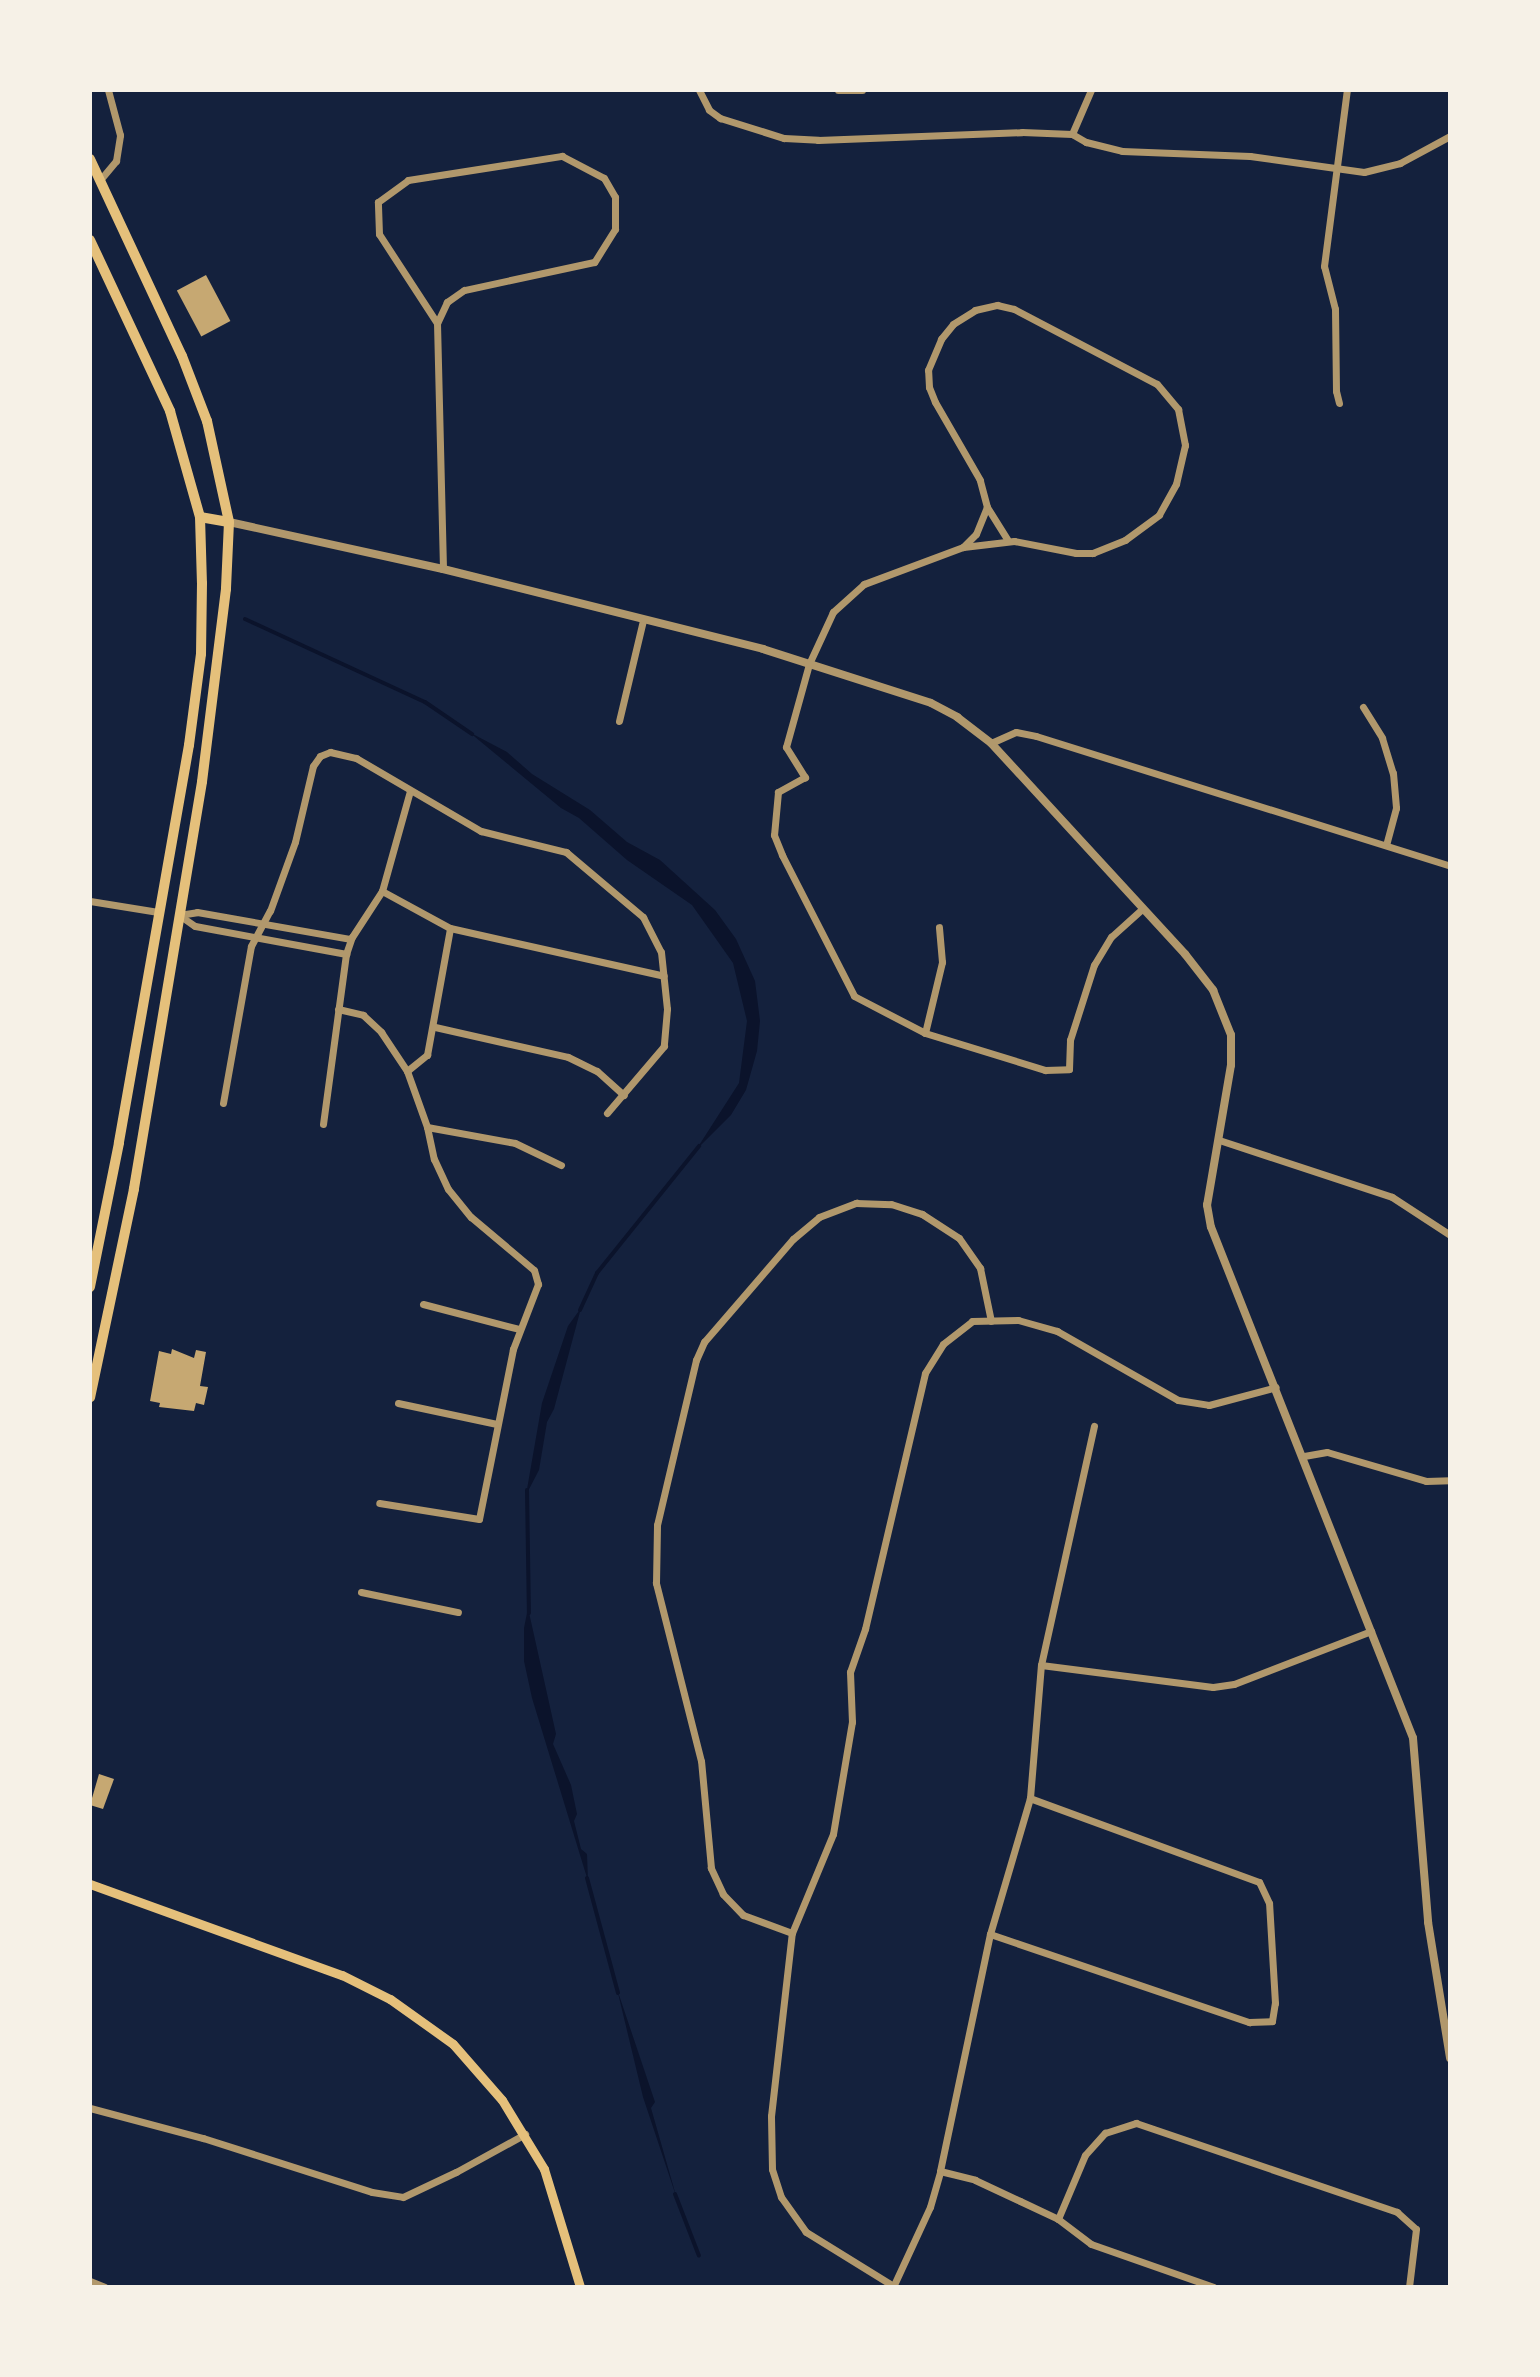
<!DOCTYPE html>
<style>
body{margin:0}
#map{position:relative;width:1540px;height:2377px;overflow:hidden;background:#14213d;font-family:"DM Sans",sans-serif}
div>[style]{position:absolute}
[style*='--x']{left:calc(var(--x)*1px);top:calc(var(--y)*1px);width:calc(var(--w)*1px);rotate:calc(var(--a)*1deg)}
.water>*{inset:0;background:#0b132b}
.stream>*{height:4px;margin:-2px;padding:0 2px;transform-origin:2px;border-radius:2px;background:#0b132b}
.building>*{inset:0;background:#c6a872;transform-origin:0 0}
.minor>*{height:7px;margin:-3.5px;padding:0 3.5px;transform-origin:3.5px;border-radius:3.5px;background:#b1986c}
.tertiary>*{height:8px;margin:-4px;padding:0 4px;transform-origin:4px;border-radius:4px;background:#b1986c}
.secondary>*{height:9px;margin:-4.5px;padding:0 4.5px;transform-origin:4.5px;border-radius:4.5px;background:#e5c07b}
.primary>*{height:10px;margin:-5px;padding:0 5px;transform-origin:5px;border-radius:5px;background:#e5c07b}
span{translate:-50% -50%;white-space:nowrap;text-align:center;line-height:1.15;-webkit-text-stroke:8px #f6f1e7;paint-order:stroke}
.frame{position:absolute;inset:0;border:92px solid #f6f1e7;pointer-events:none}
</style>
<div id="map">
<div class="water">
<i style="clip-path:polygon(469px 732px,507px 752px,532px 774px,590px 810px,627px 842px,660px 860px,715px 910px,736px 939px,755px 981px,760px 1021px,757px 1051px,746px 1090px,731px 1115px,696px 1150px,739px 1083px,747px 1021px,733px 963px,692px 905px,627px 860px,579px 818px,561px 808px)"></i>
<i style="clip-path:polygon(581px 1308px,554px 1409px,547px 1422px,539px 1470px,526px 1495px,542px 1403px,568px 1326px)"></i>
<i style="clip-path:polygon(528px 1608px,556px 1734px,553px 1744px,571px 1785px,577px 1814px,574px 1821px,581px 1849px,587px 1854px,588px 1881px,532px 1698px,524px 1661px,524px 1628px)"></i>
<i style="clip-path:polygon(617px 1989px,655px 2102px,651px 2108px,677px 2199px,643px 2097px)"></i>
</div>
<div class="stream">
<i style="--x:245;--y:619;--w:198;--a:24.8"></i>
<i style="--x:425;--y:702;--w:57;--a:34.2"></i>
<i style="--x:580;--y:1310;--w:41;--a:-65.3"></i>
<i style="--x:597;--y:1273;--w:163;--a:-51.2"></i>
<i style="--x:527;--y:1490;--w:123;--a:89.1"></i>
<i style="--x:587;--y:1878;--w:119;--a:74.9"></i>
<i style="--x:675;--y:2194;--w:66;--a:68.8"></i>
</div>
<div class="building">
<i style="left:206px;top:275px;width:52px;height:33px;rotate:62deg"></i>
<i style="clip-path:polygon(172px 1349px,194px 1358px,196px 1350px,206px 1352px,200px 1386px,208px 1387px,204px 1405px,196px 1403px,194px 1411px,159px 1407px,160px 1403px,150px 1401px,159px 1351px,171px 1354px)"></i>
<i style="clip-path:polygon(99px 1774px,114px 1779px,103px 1809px,90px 1805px)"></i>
</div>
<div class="minor">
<i style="--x:699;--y:90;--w:22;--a:63"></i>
<i style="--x:709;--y:110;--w:14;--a:36"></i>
<i style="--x:720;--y:118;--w:67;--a:17.4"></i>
<i style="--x:784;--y:138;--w:34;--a:3"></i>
<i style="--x:818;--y:140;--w:204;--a:-2.2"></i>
<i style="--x:1022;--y:132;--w:50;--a:2.3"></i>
<i style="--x:1072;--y:134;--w:16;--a:30"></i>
<i style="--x:1086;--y:142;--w:37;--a:14"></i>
<i style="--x:1122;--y:151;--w:128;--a:2.2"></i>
<i style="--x:1250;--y:156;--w:115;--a:8"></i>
<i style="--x:1364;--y:172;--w:37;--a:-14"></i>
<i style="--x:1400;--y:163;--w:57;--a:-28.4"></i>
<i style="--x:838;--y:90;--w:24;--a:0"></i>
<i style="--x:1072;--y:134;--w:48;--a:-66.6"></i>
<i style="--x:100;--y:180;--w:25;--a:-50"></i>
<i style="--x:116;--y:161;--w:26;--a:-81"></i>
<i style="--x:120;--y:135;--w:47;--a:-104.9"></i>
<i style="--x:437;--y:323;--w:106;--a:-123.1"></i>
<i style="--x:379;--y:234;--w:32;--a:-92"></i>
<i style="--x:378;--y:202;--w:37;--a:-36"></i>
<i style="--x:408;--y:180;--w:156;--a:-8.9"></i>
<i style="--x:562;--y:156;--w:47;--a:27.6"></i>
<i style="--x:604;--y:178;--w:22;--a:60"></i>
<i style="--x:615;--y:197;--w:32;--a:90"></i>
<i style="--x:615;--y:229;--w:39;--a:122"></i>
<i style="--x:594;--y:262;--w:133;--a:167.8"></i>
<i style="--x:464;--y:290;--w:21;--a:145"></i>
<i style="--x:447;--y:302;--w:23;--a:115"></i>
<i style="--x:437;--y:323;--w:246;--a:88.6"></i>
<i style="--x:1339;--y:403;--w:12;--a:-104"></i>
<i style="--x:1336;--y:391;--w:82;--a:-90.7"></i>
<i style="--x:1335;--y:309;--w:44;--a:-104.3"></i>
<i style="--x:1324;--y:266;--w:177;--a:-82.6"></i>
<i style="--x:987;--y:507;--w:40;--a:58"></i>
<i style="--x:963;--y:547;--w:18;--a:-45"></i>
<i style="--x:976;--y:534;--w:29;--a:-68"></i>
<i style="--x:987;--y:507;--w:28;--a:-105"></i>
<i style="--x:980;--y:480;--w:90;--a:-120"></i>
<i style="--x:935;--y:402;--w:16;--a:-112"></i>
<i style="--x:929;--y:387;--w:17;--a:-93"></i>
<i style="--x:928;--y:370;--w:34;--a:-67"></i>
<i style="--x:941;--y:339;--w:19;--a:-51"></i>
<i style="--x:953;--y:324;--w:26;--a:-32"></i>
<i style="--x:975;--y:310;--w:23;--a:-13"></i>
<i style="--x:997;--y:305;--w:17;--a:13"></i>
<i style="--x:1014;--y:309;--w:161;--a:27.7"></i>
<i style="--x:1157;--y:384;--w:33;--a:50"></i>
<i style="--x:1178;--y:409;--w:37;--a:79"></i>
<i style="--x:1185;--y:445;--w:40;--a:103"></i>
<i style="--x:1176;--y:484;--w:35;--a:119"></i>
<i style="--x:1159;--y:515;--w:42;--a:143.7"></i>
<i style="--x:1125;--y:540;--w:35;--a:158"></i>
<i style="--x:1093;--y:553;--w:17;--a:180"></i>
<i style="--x:1076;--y:553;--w:63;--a:-169"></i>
<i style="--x:1014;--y:541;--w:51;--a:173.3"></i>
<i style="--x:963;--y:547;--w:106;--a:159.5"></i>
<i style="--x:864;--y:584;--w:42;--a:137.9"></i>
<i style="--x:833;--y:612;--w:57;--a:114.8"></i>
<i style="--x:809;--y:664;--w:86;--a:105.5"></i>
<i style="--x:786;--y:747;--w:36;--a:58"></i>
<i style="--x:805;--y:777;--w:31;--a:151"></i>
<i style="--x:778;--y:792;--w:43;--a:95.3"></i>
<i style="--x:774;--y:835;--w:22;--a:68"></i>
<i style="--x:782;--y:855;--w:158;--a:62.9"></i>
<i style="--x:854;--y:996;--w:80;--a:27.5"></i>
<i style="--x:925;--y:1033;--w:126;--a:17.1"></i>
<i style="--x:1045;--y:1070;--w:24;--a:-2"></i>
<i style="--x:1069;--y:1069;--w:29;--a:-88"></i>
<i style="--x:1070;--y:1040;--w:79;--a:-72.3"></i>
<i style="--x:1094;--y:965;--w:33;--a:-59"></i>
<i style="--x:1111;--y:937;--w:42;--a:-42.1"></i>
<i style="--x:1363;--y:707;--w:36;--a:58"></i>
<i style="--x:1382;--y:738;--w:37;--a:73"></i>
<i style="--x:1393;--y:773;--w:35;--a:85"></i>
<i style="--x:1396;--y:808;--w:38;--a:105"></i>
<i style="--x:619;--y:721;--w:104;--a:-76.6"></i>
<i style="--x:991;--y:743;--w:27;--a:-24"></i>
<i style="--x:1016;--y:732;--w:20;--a:11"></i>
<i style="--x:1036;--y:736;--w:434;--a:17.4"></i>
<i style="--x:382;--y:891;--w:77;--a:28.6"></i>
<i style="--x:450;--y:928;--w:219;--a:12.6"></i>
<i style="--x:90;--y:901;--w:69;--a:9.2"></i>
<i style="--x:179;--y:915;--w:18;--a:-9"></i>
<i style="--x:197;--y:912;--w:155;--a:10"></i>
<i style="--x:179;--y:915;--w:19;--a:35"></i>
<i style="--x:195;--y:926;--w:154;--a:10.5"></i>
<i style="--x:338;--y:1009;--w:26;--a:13"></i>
<i style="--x:363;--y:1015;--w:25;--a:43"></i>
<i style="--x:381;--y:1032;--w:47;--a:56.3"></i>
<i style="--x:407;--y:1071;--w:59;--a:70.3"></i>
<i style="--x:427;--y:1127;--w:33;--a:78"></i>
<i style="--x:434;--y:1159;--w:33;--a:65"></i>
<i style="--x:448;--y:1189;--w:36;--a:51"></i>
<i style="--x:471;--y:1217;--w:82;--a:40.1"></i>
<i style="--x:534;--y:1270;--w:15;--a:74"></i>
<i style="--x:538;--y:1284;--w:70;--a:111"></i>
<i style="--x:513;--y:1349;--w:173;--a:101.3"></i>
<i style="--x:479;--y:1519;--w:101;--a:-170.9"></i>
<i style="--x:435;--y:1027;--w:136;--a:12.7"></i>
<i style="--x:568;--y:1057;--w:32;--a:26"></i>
<i style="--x:597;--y:1071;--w:36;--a:42"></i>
<i style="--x:925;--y:1033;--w:73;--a:-76.5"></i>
<i style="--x:942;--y:962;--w:35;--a:-95"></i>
<i style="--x:407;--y:1071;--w:26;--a:-39"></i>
<i style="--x:427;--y:1055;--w:129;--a:-79.7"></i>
<i style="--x:223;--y:1103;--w:159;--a:-79.9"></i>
<i style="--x:251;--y:946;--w:40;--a:-62"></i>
<i style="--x:270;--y:911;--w:73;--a:-70.1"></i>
<i style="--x:295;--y:842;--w:78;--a:-76.7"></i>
<i style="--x:313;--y:766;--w:12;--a:-55"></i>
<i style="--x:320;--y:756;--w:11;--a:-22"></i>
<i style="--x:330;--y:752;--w:27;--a:13"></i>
<i style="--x:356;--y:758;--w:145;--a:30.3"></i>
<i style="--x:481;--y:831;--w:88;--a:13.9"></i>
<i style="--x:566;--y:852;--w:101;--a:40.2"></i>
<i style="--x:643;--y:917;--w:39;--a:63"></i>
<i style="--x:661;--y:952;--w:57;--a:84"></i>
<i style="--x:667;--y:1009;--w:37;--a:95"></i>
<i style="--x:664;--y:1046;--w:88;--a:130.4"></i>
<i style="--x:323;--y:1124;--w:172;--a:-82.3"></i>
<i style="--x:346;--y:954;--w:18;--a:-71"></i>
<i style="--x:352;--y:937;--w:55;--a:-56.9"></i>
<i style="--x:382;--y:891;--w:104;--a:-74.4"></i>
<i style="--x:427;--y:1127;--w:89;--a:10.3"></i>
<i style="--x:515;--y:1143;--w:51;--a:25.6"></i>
<i style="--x:1219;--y:1140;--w:182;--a:18.2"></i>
<i style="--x:1392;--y:1197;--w:69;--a:33.2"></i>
<i style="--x:423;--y:1304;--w:99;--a:14.6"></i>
<i style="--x:398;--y:1403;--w:101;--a:12"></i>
<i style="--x:1304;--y:1456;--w:23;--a:-10"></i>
<i style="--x:1327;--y:1452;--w:103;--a:16.3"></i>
<i style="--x:1426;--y:1481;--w:24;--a:-2"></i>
<i style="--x:361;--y:1592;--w:99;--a:11.7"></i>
<i style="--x:1041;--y:1665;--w:173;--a:7.3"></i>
<i style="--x:1213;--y:1687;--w:21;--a:-8"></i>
<i style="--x:1234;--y:1684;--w:147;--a:-21.1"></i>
<i style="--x:792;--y:1933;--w:52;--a:-159.8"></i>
<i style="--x:743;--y:1915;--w:29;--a:-134"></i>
<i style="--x:723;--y:1894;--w:29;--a:-115"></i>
<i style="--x:711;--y:1868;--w:107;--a:-95.3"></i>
<i style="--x:701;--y:1761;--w:184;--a:-104.2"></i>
<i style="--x:656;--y:1583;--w:58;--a:-89"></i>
<i style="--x:657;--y:1525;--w:170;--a:-76.7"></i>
<i style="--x:696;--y:1360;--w:20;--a:-66"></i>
<i style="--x:704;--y:1342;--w:136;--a:-49.2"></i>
<i style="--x:793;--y:1239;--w:34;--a:-40"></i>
<i style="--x:819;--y:1217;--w:40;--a:-21"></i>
<i style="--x:856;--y:1203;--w:35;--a:2"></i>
<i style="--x:891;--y:1204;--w:33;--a:18"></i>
<i style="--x:922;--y:1214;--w:44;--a:33"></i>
<i style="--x:959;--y:1238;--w:37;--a:55"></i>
<i style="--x:980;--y:1268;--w:54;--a:78.3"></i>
<i style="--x:990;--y:1934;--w:274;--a:18.8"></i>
<i style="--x:1249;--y:2022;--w:23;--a:-2"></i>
<i style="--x:1272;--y:2021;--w:18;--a:-81"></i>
<i style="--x:1275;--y:2003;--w:100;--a:-93.4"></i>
<i style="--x:1269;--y:1903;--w:23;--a:-115"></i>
<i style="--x:1259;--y:1882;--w:244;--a:-159.9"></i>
<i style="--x:90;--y:2108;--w:117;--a:14.9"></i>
<i style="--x:203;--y:2138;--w:177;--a:17.7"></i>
<i style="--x:372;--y:2192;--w:31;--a:9"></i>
<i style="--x:403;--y:2197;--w:59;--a:-25.3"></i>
<i style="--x:456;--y:2172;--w:79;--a:-28.8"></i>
<i style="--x:940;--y:2171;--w:36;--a:14"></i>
<i style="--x:975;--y:2180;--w:50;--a:25"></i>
<i style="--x:1020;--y:2201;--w:42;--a:25.3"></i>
<i style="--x:1058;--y:2219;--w:41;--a:37.1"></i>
<i style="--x:1091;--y:2244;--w:130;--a:19.3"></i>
<i style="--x:1058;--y:2219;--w:69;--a:-67.1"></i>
<i style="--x:1085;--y:2155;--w:30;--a:-48"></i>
<i style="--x:1105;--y:2133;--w:33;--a:-18"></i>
<i style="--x:1136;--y:2123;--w:276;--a:18.8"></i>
<i style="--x:1397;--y:2212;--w:25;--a:42"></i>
<i style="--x:1416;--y:2229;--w:58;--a:96.9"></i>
<i style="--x:90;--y:2281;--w:16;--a:22"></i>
<i style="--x:893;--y:2287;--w:88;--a:-65.2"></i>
<i style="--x:930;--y:2207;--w:37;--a:-74"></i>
<i style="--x:940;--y:2171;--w:242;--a:-78.1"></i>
<i style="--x:990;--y:1934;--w:142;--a:-73.6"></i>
<i style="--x:1030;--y:1798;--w:133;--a:-85.3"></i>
<i style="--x:1041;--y:1665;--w:245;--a:-77.5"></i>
<i style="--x:895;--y:2287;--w:105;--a:-148.3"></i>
<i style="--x:806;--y:2232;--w:43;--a:-125.5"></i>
<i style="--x:781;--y:2197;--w:29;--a:-108"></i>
<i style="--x:772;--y:2169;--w:53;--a:-91.1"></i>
<i style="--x:771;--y:2116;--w:184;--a:-83.5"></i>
<i style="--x:792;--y:1933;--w:107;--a:-67.5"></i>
<i style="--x:833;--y:1834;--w:114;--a:-80.4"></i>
<i style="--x:852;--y:1722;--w:50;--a:-92.3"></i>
<i style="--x:850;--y:1672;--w:46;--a:-70.8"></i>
<i style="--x:865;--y:1629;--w:263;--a:-76.8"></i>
<i style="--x:925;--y:1373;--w:34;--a:-58"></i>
<i style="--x:943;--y:1344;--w:37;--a:-38"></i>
<i style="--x:972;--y:1321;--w:46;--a:-1.2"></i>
<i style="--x:1018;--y:1320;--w:41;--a:15.8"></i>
<i style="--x:1057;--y:1331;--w:139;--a:29.7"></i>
<i style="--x:1178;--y:1400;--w:31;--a:9"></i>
<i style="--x:1209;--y:1405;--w:69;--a:-15"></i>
</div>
<div class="tertiary">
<i style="--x:229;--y:522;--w:219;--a:12.4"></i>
<i style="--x:443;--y:569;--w:330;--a:14"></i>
<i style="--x:763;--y:649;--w:176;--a:17.8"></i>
<i style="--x:931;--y:703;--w:30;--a:28"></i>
<i style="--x:957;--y:717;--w:43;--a:37.4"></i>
<i style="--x:991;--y:743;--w:287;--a:47.4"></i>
<i style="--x:1185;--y:954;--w:46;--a:52.1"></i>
<i style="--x:1213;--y:990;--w:48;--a:68.2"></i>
<i style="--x:1231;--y:1035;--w:30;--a:90"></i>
<i style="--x:1231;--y:1065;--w:142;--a:99.7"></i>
<i style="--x:1207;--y:1205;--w:22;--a:80"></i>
<i style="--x:1211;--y:1227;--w:549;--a:68.43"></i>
<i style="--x:1413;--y:1738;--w:185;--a:85.3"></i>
<i style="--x:1428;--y:1922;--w:138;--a:80.8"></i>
</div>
<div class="secondary">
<i style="--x:90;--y:1884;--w:268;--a:19.9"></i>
<i style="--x:342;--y:1975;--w:54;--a:26.6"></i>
<i style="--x:390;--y:1999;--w:77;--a:35.5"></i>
<i style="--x:453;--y:2044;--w:74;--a:48.8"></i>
<i style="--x:502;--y:2100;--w:81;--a:58.7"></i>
<i style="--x:544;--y:2169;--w:123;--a:73"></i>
</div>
<div class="primary">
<i style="--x:90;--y:159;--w:217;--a:65"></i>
<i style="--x:182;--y:356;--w:70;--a:69"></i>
<i style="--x:207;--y:421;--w:103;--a:77.7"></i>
<i style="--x:229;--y:522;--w:67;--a:92.6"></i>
<i style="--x:226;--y:589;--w:194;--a:97.1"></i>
<i style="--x:202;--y:782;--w:413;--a:99.5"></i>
<i style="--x:134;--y:1189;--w:213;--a:101.9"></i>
<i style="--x:90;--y:240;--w:189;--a:64.9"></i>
<i style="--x:170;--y:411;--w:110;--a:74.2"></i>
<i style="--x:200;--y:517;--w:66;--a:88.3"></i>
<i style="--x:202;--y:583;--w:71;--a:90.8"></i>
<i style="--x:201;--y:654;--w:92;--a:97.5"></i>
<i style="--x:189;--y:745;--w:404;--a:100"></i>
<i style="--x:119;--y:1143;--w:147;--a:101.4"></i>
<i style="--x:200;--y:517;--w:29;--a:10"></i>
</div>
<div class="frame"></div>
</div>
